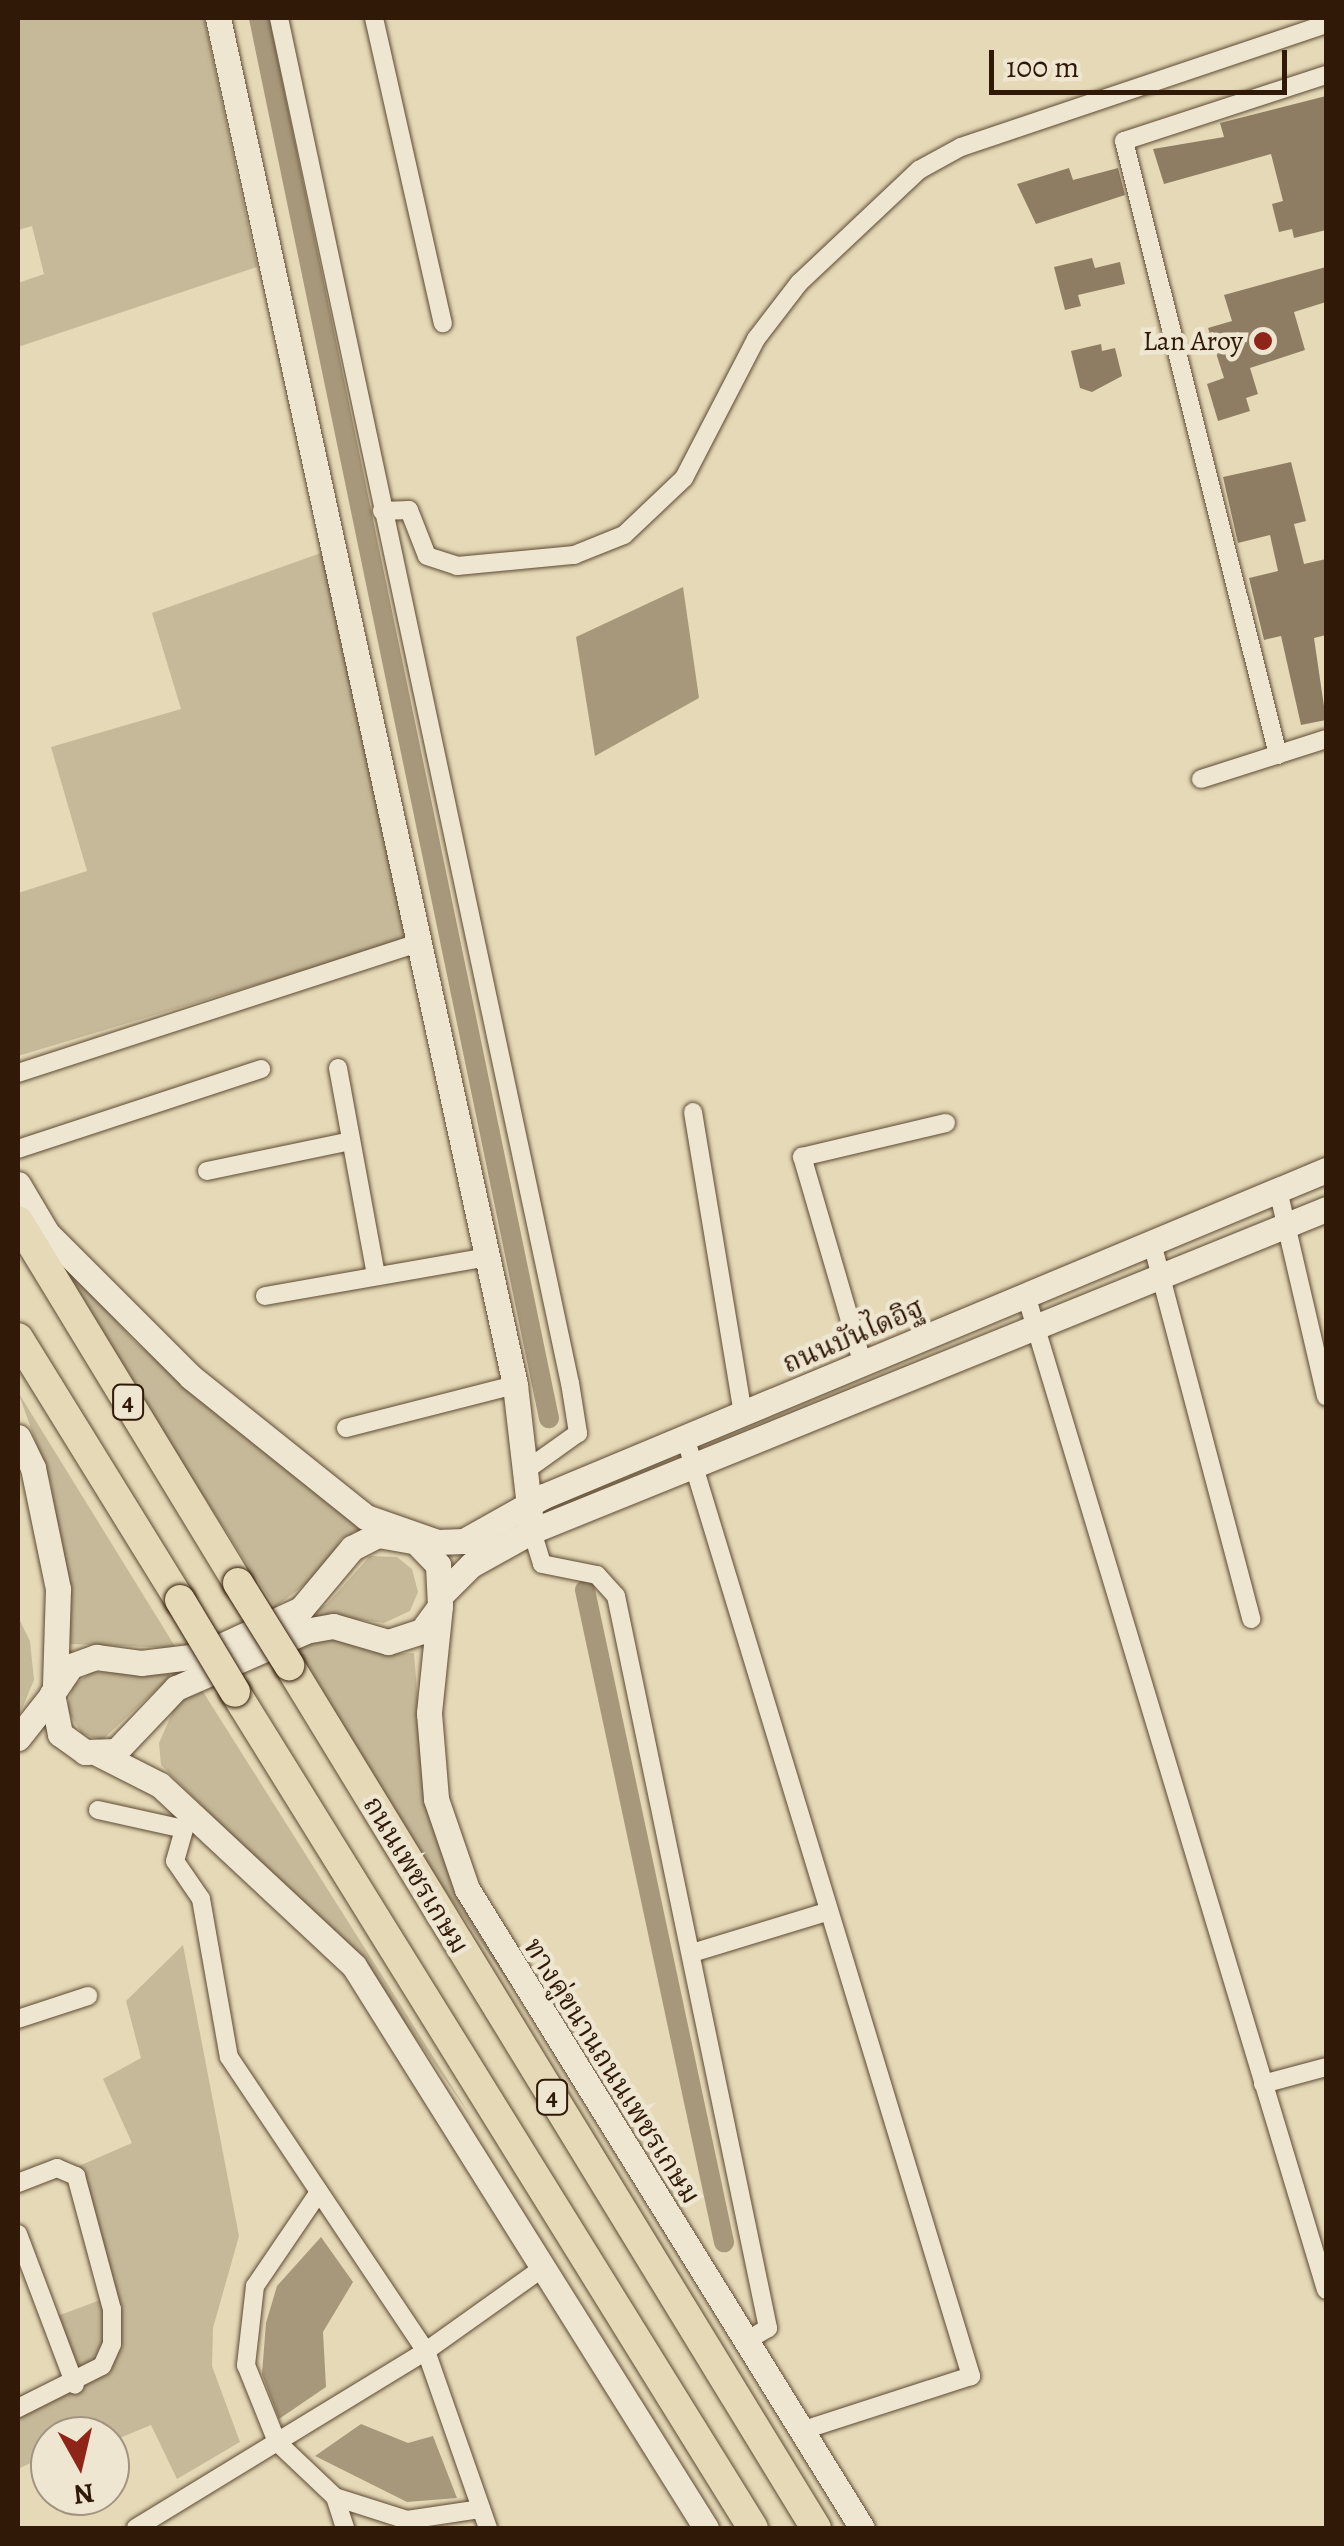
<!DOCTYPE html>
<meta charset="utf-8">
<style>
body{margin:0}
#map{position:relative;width:1344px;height:2546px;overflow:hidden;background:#e5d9b7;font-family:Alegreya,"Noto Serif Thai",serif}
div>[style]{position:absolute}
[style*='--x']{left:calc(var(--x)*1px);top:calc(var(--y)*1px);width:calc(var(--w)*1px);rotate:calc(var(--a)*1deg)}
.green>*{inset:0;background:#c6b999}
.water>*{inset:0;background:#a7987b}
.canal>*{height:20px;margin:-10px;padding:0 10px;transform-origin:10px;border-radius:10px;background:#a7987b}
.building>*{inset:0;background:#8e7d63}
.roads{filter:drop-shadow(0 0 2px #5d4a33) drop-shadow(0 0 2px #5d4a33)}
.street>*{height:18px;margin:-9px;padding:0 9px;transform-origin:9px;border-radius:9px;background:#eee6d0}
.secondary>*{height:25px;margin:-12.5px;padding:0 12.5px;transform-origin:12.5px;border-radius:12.5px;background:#eee6d0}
.highway>*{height:30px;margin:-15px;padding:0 15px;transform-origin:15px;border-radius:15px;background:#e5d9b7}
.bridges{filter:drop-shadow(0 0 2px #301a07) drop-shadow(0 0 2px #301a07)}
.highway-bridge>*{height:30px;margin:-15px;padding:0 15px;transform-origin:15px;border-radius:15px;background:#e5d9b7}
.dots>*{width:28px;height:28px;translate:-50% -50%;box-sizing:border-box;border:5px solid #eee6d0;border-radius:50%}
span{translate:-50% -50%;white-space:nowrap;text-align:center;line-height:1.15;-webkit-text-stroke:9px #eee6d0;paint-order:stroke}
.shield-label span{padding:2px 8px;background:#eee6d0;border:2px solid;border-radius:8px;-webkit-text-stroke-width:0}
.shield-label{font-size:25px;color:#301a07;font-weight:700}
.poi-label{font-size:28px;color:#301a07}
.right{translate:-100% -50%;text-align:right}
.street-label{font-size:28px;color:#301a07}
.frame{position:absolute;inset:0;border:20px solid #301a07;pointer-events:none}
.north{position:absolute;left:30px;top:2416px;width:100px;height:100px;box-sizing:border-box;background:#eee6d0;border:2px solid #a29480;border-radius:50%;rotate:172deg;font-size:28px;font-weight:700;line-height:40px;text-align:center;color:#301a07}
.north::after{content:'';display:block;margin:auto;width:35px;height:45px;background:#8f2418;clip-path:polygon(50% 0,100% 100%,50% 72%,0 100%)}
.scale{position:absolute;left:989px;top:50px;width:298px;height:45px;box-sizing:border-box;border:5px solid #301a07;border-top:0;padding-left:12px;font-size:30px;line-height:35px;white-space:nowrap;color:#301a07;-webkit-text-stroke:8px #eee6d0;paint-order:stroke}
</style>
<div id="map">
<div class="green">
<i style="clip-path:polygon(18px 18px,204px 18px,257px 267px,18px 347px,18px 283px,44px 274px,32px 226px,18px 230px)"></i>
<i style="clip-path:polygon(324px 552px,406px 940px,18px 1056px,18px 893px,87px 871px,51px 747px,181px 709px,152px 613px)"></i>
<i style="clip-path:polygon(21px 1214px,134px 1341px,363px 1528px,341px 1539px,322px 1572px,275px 1607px)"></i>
<i style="clip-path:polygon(18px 1392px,176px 1648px,70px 1644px,51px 1484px)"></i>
<i style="clip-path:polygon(370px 1556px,397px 1557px,412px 1569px,418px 1592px,410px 1611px,384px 1623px,331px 1616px,296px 1623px,327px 1604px)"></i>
<i style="clip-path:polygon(18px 1617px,30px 1641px,34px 1680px,19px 1716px)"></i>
<i style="clip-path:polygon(328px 1638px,387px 1654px,414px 1653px,426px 1807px,459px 1896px,516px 1993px,378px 1794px,302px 1665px,298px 1646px)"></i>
<i style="clip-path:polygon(91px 1672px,169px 1674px,170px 1677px,102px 1740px,82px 1734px,67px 1709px,73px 1686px)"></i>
<i style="clip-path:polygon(200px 1687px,470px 2115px,373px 1977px,161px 1765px,159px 1743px,176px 1704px)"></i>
<i style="clip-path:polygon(183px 1945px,239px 2236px,213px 2328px,212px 2366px,240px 2442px,177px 2479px,151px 2425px,110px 2442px,50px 2436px,50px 2462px,45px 2456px,18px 2469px,18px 2396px,65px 2378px,44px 2321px,103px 2299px,65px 2172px,132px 2143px,103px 2079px,141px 2058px,126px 2001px)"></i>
</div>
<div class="water">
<i style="clip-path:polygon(683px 587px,699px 698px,595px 756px,576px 637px)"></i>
<i style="clip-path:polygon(321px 2237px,353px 2282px,323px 2332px,326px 2387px,279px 2419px,262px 2374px,266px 2323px,277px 2286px)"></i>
<i style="clip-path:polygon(361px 2424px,408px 2443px,433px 2436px,457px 2498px,407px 2502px,315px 2456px)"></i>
</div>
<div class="canal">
<i style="--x:259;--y:18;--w:1430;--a:78.3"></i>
<i style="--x:585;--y:1590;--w:667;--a:77.97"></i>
</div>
<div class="building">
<i style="clip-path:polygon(1326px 96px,1326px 230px,1294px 238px,1292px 229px,1279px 232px,1272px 204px,1283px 201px,1271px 154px,1164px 184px,1153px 149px,1224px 137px,1220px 123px)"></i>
<i style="clip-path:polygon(1069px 168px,1073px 180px,1118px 168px,1125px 195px,1036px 224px,1017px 184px)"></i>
<i style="clip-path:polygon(1092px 258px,1095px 268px,1120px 262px,1125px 284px,1078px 295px,1081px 306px,1065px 310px,1054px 267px)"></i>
<i style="clip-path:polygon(1326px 267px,1326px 302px,1294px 312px,1305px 350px,1250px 368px,1258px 394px,1246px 398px,1250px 411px,1218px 421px,1207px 384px,1224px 378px,1208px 328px,1232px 321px,1224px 295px)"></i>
<i style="clip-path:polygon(1101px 344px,1102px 351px,1115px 348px,1122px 376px,1092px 392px,1080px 388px,1071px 351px)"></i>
<i style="clip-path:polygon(1291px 462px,1306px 521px,1294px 524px,1304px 564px,1326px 559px,1326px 635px,1314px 638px,1326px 720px,1301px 725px,1281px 636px,1264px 640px,1249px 578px,1278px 571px,1270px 535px,1238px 543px,1223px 477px)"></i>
</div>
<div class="roads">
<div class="street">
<i style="--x:279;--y:18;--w:1396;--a:77.97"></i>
<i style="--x:570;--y:1383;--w:51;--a:80.9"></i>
<i style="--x:578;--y:1433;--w:60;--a:144.5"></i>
<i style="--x:374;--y:18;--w:313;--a:77.3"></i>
<i style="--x:382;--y:511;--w:27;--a:-2"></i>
<i style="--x:409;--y:510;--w:49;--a:68.6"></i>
<i style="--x:427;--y:556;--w:32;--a:18"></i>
<i style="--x:457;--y:566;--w:118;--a:-5.4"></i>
<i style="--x:574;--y:555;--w:54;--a:-21.8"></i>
<i style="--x:624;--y:535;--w:83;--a:-43.5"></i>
<i style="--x:684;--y:478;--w:157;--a:-62.6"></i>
<i style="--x:756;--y:339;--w:71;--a:-52.5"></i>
<i style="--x:799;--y:283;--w:165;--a:-43.3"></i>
<i style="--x:919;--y:170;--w:48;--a:-28.7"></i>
<i style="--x:961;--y:147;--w:385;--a:-18.6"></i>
<i style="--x:1278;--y:755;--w:633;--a:-104.08"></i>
<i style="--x:1124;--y:141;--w:213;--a:-18.1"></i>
<i style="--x:1201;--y:779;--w:131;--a:-17.7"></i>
<i style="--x:338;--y:1068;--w:211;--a:79.6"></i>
<i style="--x:18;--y:1073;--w:423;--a:-18"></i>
<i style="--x:693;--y:1112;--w:307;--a:80.6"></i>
<i style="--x:18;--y:1149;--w:256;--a:-18.2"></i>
<i style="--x:207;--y:1171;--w:147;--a:-11.8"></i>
<i style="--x:1278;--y:1190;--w:212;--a:76.9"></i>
<i style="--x:1152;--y:1243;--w:389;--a:75.2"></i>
<i style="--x:1026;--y:1295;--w:1039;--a:73.22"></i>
<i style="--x:265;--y:1296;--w:227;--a:-9.9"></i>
<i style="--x:863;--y:1365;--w:217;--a:-106.3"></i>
<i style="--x:802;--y:1157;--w:148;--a:-13.3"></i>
<i style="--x:346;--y:1428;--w:174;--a:-14.3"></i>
<i style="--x:685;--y:1437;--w:982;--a:73.06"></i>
<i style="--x:971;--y:2376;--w:179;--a:162.1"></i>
<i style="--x:532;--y:1531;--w:34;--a:73"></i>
<i style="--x:542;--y:1564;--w:56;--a:11.3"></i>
<i style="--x:597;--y:1575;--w:28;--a:48"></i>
<i style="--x:616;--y:1596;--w:748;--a:78.27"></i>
<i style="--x:768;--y:2328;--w:27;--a:149"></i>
<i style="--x:98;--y:1810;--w:88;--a:12.5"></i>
<i style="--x:189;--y:1812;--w:51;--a:105.9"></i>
<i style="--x:175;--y:1861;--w:46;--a:55.6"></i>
<i style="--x:201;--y:1899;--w:160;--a:80"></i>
<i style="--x:229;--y:2057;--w:354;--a:56.2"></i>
<i style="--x:426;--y:2351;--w:188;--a:70.7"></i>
<i style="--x:692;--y:1953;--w:143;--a:-17"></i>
<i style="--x:18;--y:2019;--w:74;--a:-18.2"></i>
<i style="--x:1263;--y:2084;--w:65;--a:-15.1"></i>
<i style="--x:18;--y:2183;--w:42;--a:-21"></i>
<i style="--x:57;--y:2168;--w:21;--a:23"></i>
<i style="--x:76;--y:2176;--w:138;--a:74.9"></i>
<i style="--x:112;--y:2309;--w:35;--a:90"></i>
<i style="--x:112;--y:2344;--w:24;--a:114"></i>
<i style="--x:102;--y:2366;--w:94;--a:153.4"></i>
<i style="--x:319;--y:2192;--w:114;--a:124.2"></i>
<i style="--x:255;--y:2286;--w:80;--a:96.5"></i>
<i style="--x:246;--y:2365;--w:83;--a:68.1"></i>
<i style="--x:277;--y:2442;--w:80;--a:43.5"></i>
<i style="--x:335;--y:2497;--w:76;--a:17.7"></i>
<i style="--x:407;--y:2520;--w:75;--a:-8.5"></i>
<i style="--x:18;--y:2234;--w:161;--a:69.3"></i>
<i style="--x:335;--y:2497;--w:33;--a:72"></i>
<i style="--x:136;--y:2528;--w:340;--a:-31.4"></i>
<i style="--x:426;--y:2351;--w:143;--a:-35.4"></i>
</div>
<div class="secondary">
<i style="--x:218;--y:18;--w:1399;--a:77.74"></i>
<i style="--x:515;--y:1385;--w:147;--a:83.4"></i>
<i style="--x:18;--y:1184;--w:57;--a:59.4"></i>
<i style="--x:47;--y:1233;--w:204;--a:45"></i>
<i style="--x:191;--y:1377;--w:224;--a:38.7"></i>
<i style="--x:366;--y:1517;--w:75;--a:19.4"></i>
<i style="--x:437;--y:1542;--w:27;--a:-2"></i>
<i style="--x:464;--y:1541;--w:92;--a:-29.4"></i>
<i style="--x:544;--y:1496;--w:847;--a:-22.63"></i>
<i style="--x:18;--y:1437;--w:34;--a:64"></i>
<i style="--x:33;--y:1468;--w:124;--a:78.3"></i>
<i style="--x:58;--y:1589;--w:96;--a:91.8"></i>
<i style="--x:378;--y:1535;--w:39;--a:10"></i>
<i style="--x:416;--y:1542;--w:32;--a:46"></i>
<i style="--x:438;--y:1565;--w:41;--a:87.2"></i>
<i style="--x:440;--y:1606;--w:31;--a:126"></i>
<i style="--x:422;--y:1631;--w:36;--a:162"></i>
<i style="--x:388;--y:1642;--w:57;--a:-163.8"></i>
<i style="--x:333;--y:1626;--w:27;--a:170"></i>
<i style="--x:306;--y:1631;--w:142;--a:156.3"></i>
<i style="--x:176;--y:1688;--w:87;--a:133.6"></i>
<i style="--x:116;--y:1751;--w:31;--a:178"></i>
<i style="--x:85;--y:1752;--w:31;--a:-144"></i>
<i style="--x:60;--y:1734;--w:41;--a:-101.3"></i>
<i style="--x:52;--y:1694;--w:34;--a:-56"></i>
<i style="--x:71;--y:1666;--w:27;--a:-20"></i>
<i style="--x:96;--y:1657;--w:45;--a:7.6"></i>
<i style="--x:141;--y:1663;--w:58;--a:-6.9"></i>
<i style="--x:199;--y:1656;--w:112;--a:-24.7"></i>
<i style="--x:301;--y:1609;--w:80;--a:-50.1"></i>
<i style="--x:352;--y:1548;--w:29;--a:-27"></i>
<i style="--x:443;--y:1593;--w:40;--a:-45"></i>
<i style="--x:471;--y:1565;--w:70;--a:-29.1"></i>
<i style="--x:532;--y:1531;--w:857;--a:-22.07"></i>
<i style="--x:440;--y:1606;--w:108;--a:95.9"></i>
<i style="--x:429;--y:1713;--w:86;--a:85.3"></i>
<i style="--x:436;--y:1799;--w:95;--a:71"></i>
<i style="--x:467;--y:1889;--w:751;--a:58.28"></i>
<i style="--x:18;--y:1738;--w:55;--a:-51.7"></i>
<i style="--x:99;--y:1754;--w:68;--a:26.9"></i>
<i style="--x:160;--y:1785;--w:265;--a:43"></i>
<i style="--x:354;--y:1966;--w:663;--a:57.94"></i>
</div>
<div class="highway">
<i style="--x:18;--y:1221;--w:424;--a:58.7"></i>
<i style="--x:18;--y:1338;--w:308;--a:58.3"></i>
<i style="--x:289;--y:1665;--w:1011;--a:58.59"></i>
<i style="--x:235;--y:1692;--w:983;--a:58.22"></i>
</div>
</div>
<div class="bridges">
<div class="highway-bridge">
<i style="--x:238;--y:1583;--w:97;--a:58.1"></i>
<i style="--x:180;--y:1600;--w:107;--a:59.1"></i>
</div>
</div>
<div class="dots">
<i style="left:1263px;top:341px;background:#8f2418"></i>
</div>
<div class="shield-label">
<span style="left:128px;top:1402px">4</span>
<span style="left:552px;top:2097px">4</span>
</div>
<div class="poi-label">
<span class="right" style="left:1243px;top:341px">Lan Aroy</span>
</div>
<div class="street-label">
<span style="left:853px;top:1336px;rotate:-23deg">ถนนบันไดอิฐ</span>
<span style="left:416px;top:1875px;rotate:59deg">ถนนเพชรเกษม</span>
<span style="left:612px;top:2071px;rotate:58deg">ทางคู่ขนานถนนเพชรเกษม</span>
</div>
<div class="frame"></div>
<div class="north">N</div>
<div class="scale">100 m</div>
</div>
